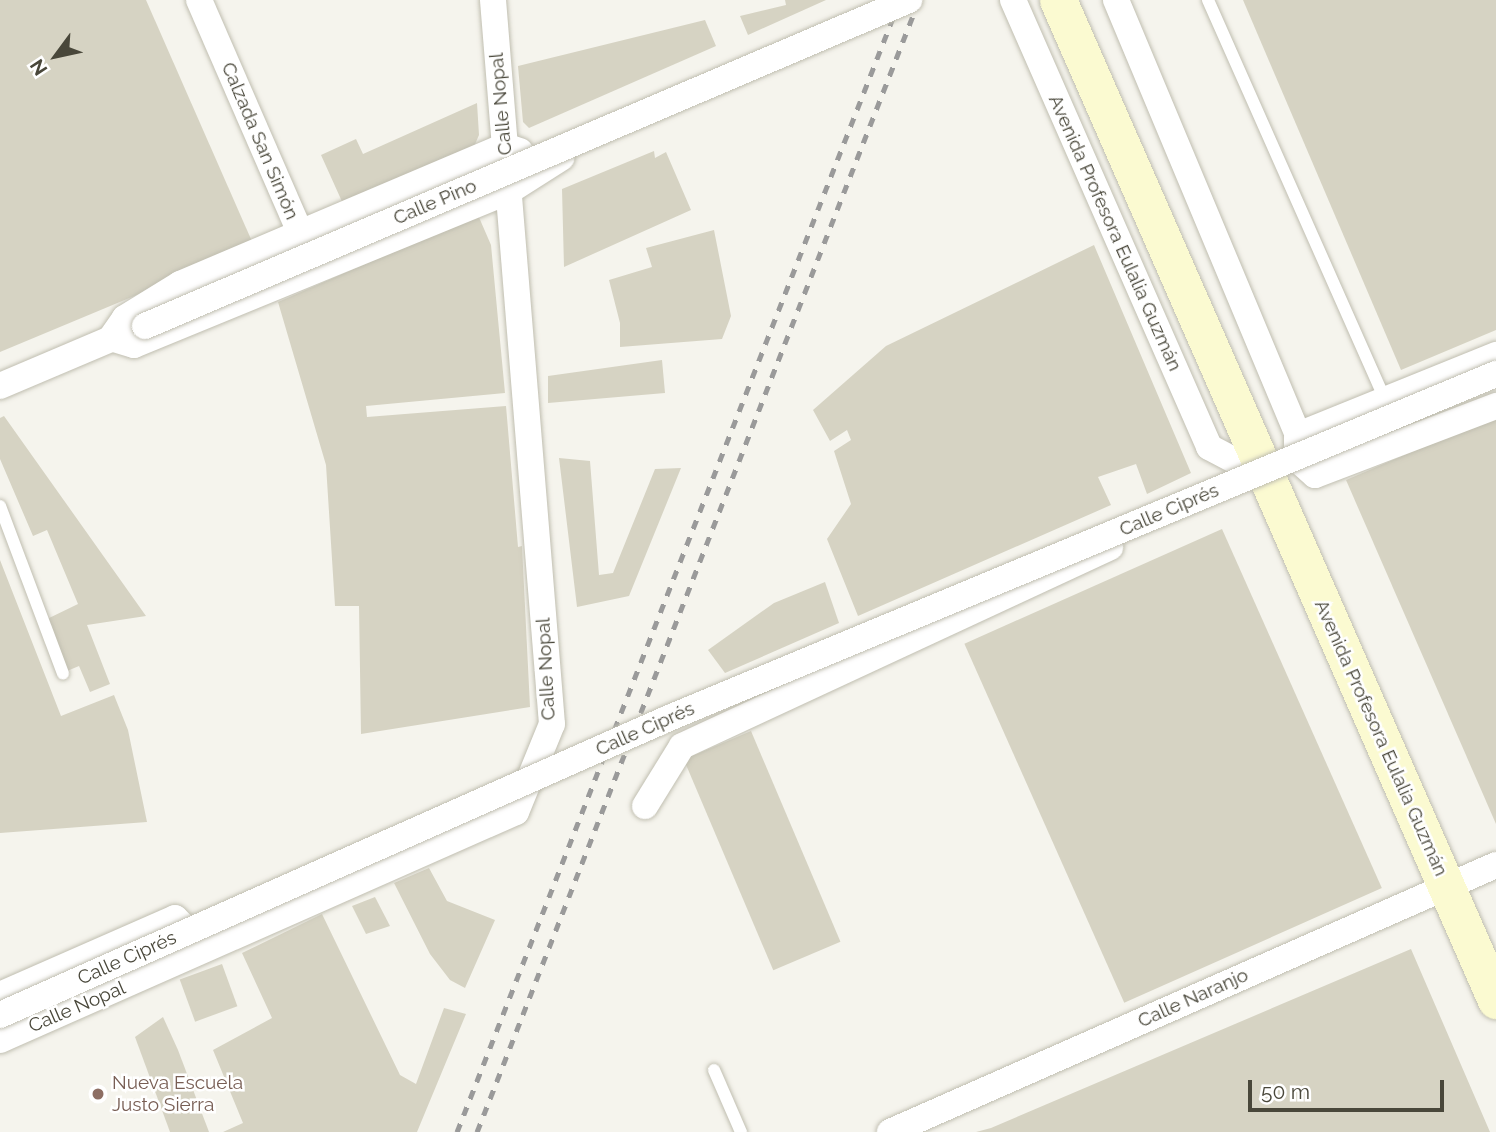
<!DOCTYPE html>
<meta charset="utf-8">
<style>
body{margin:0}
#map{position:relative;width:1496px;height:1132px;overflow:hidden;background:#f5f4ed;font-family:Raleway,sans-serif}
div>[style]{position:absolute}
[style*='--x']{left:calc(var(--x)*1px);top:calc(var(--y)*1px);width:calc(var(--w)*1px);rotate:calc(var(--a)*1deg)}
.building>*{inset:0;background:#d6d3c3;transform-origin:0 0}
.roads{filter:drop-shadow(0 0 2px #c0beb0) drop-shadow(0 0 2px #c0beb0)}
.lane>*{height:12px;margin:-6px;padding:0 6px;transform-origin:6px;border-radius:6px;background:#fff}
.street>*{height:26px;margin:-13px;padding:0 13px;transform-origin:13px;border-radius:13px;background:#fff}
.secondary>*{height:37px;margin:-18.5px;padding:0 18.5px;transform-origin:18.5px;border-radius:18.5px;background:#fbfad1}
.rail>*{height:5px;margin-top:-2.5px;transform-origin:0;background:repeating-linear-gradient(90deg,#9a9a9a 0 9px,transparent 0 18px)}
.bridges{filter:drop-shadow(0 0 2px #c0beb0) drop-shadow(0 0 2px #c0beb0)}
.street-bridge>*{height:26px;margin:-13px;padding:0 13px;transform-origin:13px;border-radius:13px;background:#fff}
.dots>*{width:19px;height:19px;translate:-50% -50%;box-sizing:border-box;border:4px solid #fff;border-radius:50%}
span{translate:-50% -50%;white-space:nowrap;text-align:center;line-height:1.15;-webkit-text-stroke:5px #fff;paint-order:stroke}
.street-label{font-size:19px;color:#49473a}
.education-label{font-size:19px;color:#785e54}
.left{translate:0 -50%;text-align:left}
.north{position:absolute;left:21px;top:21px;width:70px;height:70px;-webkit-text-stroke:5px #fff;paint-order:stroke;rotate:237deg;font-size:19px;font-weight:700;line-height:28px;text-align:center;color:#49473a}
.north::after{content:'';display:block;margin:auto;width:24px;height:32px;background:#49473a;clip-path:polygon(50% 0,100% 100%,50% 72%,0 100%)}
.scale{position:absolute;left:1248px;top:1080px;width:196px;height:32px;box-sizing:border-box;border:4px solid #49473a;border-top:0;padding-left:9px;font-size:21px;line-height:24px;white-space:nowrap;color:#49473a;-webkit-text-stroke:5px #fff;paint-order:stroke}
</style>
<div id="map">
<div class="building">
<i style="clip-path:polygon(0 0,146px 0,254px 246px,0 352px)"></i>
<i style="clip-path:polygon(785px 0,826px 0,748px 35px,740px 16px,786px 5px)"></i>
<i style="clip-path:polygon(1243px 0,1496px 0,1496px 330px,1401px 370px)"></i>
<i style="clip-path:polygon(705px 20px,716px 46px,529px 128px,523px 122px,518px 66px)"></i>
<i style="clip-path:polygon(477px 103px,479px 135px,473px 149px,344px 206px,321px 155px,356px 139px,363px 154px)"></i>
<i style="clip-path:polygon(654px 151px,655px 158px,666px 152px,691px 210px,564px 267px,562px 189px)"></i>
<i style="clip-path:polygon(478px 215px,491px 245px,505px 393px,366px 406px,367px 417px,506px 406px,518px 547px,522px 546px,530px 707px,361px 734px,359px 606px,335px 606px,326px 465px,278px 302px)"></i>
<i style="clip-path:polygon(714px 230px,731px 316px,722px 339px,620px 347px,620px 323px,609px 280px,652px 267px,646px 248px)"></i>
<i style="clip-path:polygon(1094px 245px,1191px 473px,1147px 494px,1136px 464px,1098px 477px,1111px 505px,858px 616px,827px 539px,851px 504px,834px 451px,851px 440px,847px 430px,830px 441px,813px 410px,886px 346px)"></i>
<i style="clip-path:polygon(662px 360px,665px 393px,548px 403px,548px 376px)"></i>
<i style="clip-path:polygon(4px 416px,146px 616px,87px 625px,110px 684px,90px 692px,79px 666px,67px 671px,45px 620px,78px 604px,47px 530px,33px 536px,0 459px,0 418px)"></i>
<i style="clip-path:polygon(1496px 416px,1496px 824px,1346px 480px)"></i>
<i style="clip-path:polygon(559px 458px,590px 461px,599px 575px,613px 573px,655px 469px,681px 468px,629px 596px,577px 607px)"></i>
<i style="left:1222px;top:529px;width:393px;height:282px;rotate:66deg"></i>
<i style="clip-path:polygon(0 560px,61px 716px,114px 695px,128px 730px,147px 822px,0 833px)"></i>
<i style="clip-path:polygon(825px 582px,839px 623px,725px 673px,708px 650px,774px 603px)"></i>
<i style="left:751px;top:731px;width:229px;height:73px;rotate:67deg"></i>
<i style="clip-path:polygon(429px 868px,447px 901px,495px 920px,465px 988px,450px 980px,430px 954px,394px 883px)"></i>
<i style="clip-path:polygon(375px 897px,390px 926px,366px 934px,352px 906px)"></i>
<i style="clip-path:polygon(322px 914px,400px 1075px,416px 1084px,444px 1008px,466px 1014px,417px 1132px,223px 1132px,243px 1123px,213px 1050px,272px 1018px,242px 953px)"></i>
<i style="clip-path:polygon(1411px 949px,1490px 1132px,976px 1132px,991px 1128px)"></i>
<i style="left:222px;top:964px;width:45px;height:45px;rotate:70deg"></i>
<i style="clip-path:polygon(163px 1017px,178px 1050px,209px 1132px,170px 1132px,135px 1037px)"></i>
</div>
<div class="roads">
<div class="lane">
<i style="--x:1208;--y:0;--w:436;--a:66.1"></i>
<i style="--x:0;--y:506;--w:179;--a:69.4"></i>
<i style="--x:714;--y:1070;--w:68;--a:66.5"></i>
</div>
<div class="street">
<i style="--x:199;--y:0;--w:253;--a:66.5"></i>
<i style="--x:1013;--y:0;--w:488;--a:66.3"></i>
<i style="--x:1209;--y:447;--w:62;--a:27.8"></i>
<i style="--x:1116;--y:0;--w:472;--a:67.3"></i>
<i style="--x:520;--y:151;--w:16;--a:-162"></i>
<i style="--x:505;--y:146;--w:353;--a:157"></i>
<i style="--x:180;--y:284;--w:65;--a:148.3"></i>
<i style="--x:125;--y:318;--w:24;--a:125"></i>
<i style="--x:111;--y:338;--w:24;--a:17"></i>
<i style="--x:134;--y:345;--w:405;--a:-22.3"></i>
<i style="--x:509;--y:191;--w:62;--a:-32.4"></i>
<i style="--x:0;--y:386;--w:138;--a:-23"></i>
<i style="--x:1298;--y:435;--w:214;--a:-22"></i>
<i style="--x:1297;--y:437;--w:22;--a:90"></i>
<i style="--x:1297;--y:459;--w:24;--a:42"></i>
<i style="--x:1315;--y:475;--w:194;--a:-20.9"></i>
<i style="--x:645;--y:806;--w:70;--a:-58.3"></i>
<i style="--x:682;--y:746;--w:472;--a:-24.9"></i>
<i style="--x:0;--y:995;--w:191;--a:-23.7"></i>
<i style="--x:175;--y:918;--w:41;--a:45"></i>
<i style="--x:0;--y:1040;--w:564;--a:-23.84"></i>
<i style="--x:516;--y:812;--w:95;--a:-67.8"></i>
<i style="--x:552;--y:724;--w:726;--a:-94.66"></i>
<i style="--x:890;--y:1132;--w:662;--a:-23.78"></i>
</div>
<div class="secondary">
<i style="--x:1058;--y:0;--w:1092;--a:66.35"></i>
</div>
</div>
<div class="rail">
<i style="--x:457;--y:1132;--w:1216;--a:-68.63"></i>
<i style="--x:477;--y:1132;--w:1215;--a:-68.67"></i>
</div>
<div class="bridges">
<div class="street-bridge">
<i style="--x:145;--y:326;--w:831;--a:-23.11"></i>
<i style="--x:0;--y:1015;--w:732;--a:-23.94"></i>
<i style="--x:669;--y:718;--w:896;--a:-22.59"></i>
</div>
</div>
<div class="dots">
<i style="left:98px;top:1094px;background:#8d6e63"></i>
</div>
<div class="street-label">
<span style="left:501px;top:104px;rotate:-95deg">Calle Nopal</span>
<span style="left:260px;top:141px;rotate:67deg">Calzada San Simón</span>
<span style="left:435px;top:202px;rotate:-23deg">Calle Pino</span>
<span style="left:1115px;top:233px;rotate:66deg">Avenida Profesora Eulalia Guzmán</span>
<span style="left:1169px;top:510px;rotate:-23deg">Calle Ciprés</span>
<span style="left:546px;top:669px;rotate:-93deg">Calle Nopal</span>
<span style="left:645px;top:729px;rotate:-24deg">Calle Ciprés</span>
<span style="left:1381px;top:738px;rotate:66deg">Avenida Profesora Eulalia Guzmán</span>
<span style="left:127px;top:958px;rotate:-24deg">Calle Ciprés</span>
<span style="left:1193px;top:998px;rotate:-24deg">Calle Naranjo</span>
<span style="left:77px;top:1007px;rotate:-23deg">Calle Nopal</span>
</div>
<div class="education-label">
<span class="left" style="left:112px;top:1094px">Nueva Escuela<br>Justo Sierra</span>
</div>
<div class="north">N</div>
<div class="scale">50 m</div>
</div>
